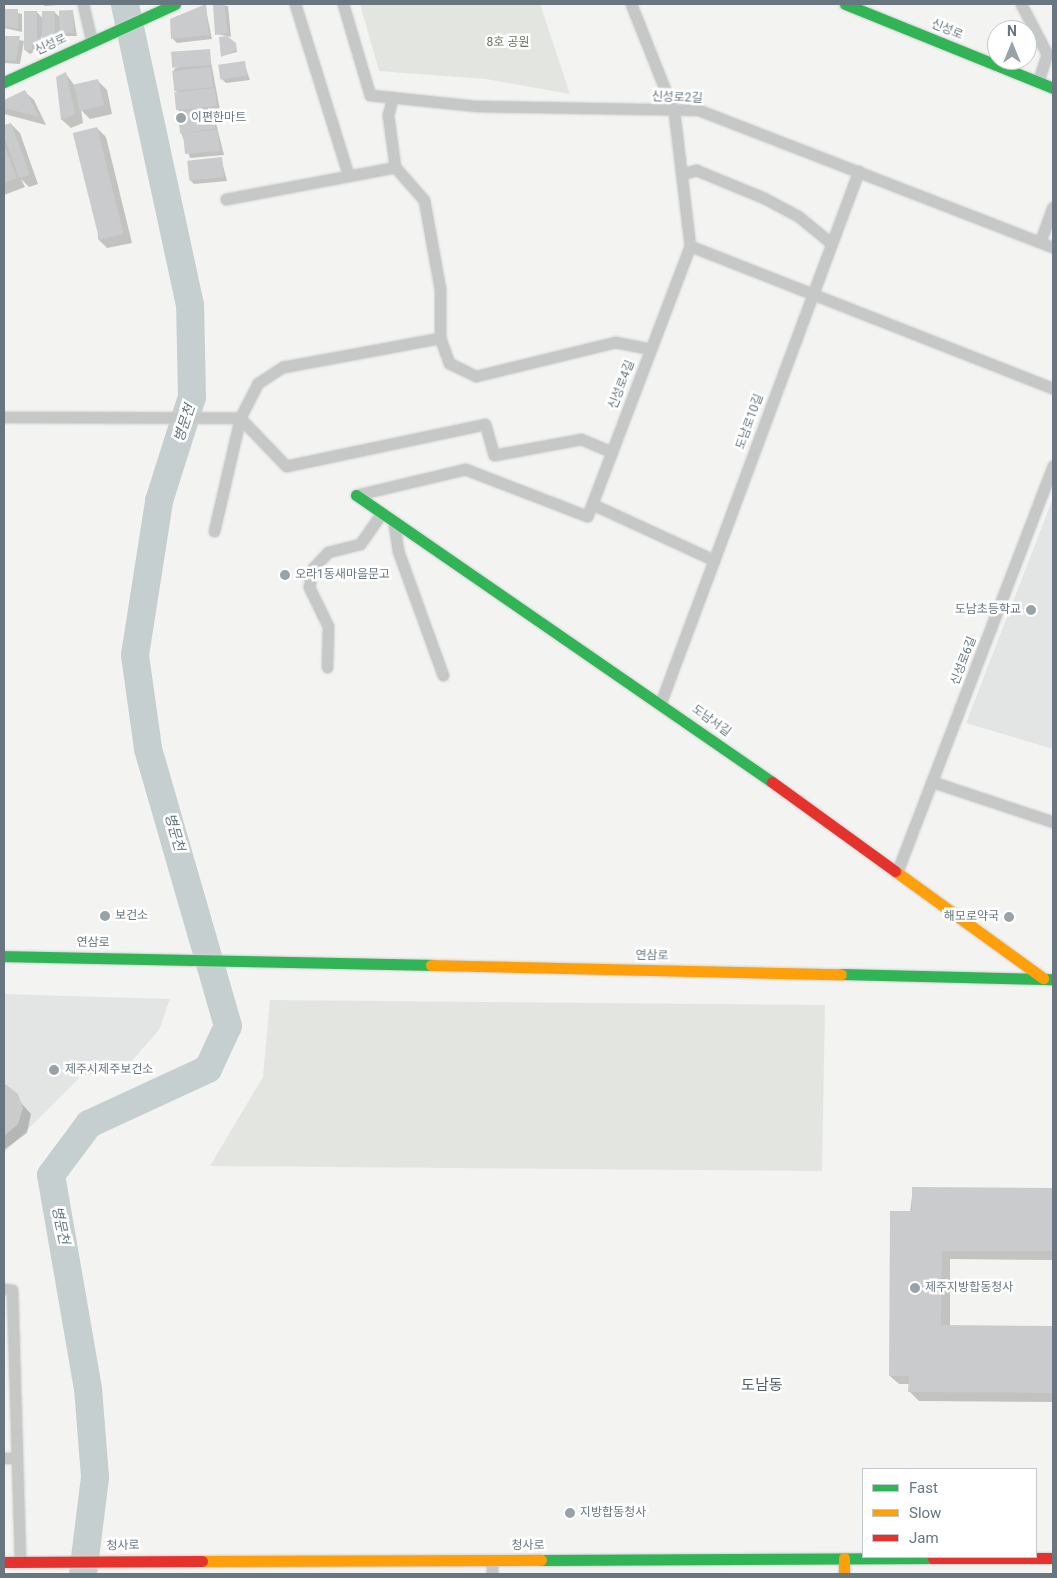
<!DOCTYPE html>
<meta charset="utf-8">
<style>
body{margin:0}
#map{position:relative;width:1057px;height:1578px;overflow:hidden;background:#f3f3f2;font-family:Roboto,"Noto Sans KR",sans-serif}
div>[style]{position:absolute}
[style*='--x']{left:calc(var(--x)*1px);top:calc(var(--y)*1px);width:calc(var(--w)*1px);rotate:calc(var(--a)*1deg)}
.built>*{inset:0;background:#e3e5e5}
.green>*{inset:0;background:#e2e5e0}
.shadow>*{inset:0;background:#0003}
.river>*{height:28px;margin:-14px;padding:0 14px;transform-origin:14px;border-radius:14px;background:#c6cfd0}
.building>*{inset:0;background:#cacbcc;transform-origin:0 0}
.roads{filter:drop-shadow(0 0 1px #cfd0d0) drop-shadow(0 0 1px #cfd0d0)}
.street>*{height:11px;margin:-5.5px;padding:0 5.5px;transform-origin:5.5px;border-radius:5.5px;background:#c6c8c8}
.fast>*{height:11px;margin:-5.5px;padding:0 5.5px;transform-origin:5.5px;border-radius:5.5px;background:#30b455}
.slow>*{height:11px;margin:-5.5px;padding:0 5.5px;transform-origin:5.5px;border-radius:5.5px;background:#ff9f0a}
.jam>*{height:11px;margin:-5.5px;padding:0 5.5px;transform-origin:5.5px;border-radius:5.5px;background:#e5322d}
.dots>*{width:14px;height:14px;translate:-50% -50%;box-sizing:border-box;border:2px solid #fff;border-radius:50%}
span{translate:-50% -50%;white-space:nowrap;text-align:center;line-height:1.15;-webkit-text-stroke:5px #fff;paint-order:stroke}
.street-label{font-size:12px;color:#67767f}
.park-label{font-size:12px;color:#6a7765}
.poi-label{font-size:12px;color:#67767f}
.left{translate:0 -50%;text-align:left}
.right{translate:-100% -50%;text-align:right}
.water-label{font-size:14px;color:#63777b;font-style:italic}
.quarter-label{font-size:15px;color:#545e65}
.frame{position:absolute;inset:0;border:5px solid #67767f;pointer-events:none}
.legend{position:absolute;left:862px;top:1468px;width:175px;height:90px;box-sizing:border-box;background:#fff;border:1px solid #c2c8cc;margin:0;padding:6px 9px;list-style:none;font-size:15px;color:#67767f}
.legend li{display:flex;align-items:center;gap:10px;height:25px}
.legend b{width:25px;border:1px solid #c2c8cc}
.north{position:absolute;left:987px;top:20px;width:50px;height:50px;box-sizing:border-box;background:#fff;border:1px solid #c2c8cc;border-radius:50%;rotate:0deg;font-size:14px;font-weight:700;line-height:20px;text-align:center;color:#67767f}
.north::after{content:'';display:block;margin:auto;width:18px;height:22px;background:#98a2a7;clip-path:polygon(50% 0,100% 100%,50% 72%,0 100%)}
</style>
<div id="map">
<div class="built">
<i style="clip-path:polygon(1053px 498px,1053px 749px,966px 723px)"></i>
<i style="clip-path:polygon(4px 994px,170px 999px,159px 1030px,129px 1064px,80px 1077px,4px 1153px)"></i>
</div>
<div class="green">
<i style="clip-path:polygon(360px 4px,540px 4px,570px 94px,486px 79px,379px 71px)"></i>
<i style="clip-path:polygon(270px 1000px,825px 1005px,822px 1171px,210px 1166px,263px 1077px)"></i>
</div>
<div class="shadow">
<i style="clip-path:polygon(42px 4px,70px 4px,45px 6px)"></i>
<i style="clip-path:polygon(214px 4px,228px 6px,231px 37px,217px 34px)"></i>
<i style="clip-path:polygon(205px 5px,212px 39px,177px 43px,173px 39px)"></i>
<i style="clip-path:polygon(4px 10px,22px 14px,22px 32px,4px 28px)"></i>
<i style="clip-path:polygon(37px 12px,43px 19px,54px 12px,61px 18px,73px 12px,77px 36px,65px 36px,59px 30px,58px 43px,47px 43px,41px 36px,41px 48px,30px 54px,25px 50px)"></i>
<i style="clip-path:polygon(4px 37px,24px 41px,20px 64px,4px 63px)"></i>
<i style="clip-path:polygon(236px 44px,237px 52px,222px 56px)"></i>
<i style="clip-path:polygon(209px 51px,220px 110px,213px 111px,224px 155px,190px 158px,181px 132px,174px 69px)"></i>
<i style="clip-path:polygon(244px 63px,250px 80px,226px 83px,222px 79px)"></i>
<i style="clip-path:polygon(66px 74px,75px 86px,98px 81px,107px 90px,112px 114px,90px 119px,81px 110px,83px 123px,71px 128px,62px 120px,57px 78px)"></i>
<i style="clip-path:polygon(25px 92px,34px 100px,46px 125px,4px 114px,4px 102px)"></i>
<i style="clip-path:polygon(11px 124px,20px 133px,38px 184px,29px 187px,21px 179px,25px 187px,4px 195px,4px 127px)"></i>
<i style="clip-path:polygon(97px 128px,106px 137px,132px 243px,107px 248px,98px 239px)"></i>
<i style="clip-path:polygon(221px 158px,227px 181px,194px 184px,190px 180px)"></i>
<i style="clip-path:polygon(4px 1084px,31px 1114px,27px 1133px,5px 1149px)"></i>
<i style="clip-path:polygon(913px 1188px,1053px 1189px,1053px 1260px,950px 1259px,950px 1326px,1053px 1327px,1053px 1402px,919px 1401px,910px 1392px,910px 1384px,899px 1384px,890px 1376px)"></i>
</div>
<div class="river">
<i style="--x:83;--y:1574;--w:98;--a:-82.9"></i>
<i style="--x:95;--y:1477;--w:88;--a:-94.5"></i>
<i style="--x:88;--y:1389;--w:217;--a:-99.8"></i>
<i style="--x:51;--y:1175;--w:64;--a:-53.3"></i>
<i style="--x:89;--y:1124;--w:131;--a:-24.8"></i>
<i style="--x:208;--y:1069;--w:47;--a:-65.1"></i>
<i style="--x:228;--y:1026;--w:289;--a:-106.1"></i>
<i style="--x:148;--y:748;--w:94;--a:-98"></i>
<i style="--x:135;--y:655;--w:156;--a:-81.1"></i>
<i style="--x:159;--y:501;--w:109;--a:-72.4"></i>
<i style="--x:192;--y:397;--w:92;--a:-91.2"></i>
<i style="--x:190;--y:305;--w:308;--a:-102.2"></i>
</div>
<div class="building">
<i style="clip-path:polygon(206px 4px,209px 35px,171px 39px,170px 19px)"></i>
<i style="clip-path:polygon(213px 4px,224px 4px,228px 33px,215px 35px)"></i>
<i style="clip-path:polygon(4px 9px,18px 9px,18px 29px,4px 26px)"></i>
<i style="left:73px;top:10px;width:23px;height:14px;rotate:88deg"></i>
<i style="clip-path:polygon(24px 11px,37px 11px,37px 45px,32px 45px,32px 50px,24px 50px)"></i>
<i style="left:42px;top:11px;width:13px;height:28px"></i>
<i style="clip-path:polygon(4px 36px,20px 36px,16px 61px,4px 60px)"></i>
<i style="clip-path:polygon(227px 36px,236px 43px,236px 50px,221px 57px,219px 37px)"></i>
<i style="left:210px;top:49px;width:16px;height:39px;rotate:86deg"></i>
<i style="left:245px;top:61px;width:15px;height:27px;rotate:82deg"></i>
<i style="left:211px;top:67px;width:20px;height:39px;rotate:84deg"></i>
<i style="clip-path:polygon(66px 72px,75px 114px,61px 120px,56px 77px)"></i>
<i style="left:98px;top:79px;width:27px;height:25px;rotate:77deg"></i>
<i style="left:215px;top:88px;width:18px;height:41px;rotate:84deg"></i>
<i style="clip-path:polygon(25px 90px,39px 117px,4px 108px,4px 100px)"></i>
<i style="left:212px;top:108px;width:21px;height:35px;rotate:82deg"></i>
<i style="clip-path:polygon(11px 123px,30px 175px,19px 178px,4px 136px,4px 125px)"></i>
<i style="left:97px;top:127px;width:110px;height:25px;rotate:76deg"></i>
<i style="left:218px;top:130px;width:21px;height:35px;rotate:85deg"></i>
<i style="clip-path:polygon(4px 145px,17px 178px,4px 183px)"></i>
<i style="left:222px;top:157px;width:20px;height:35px;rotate:84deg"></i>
<i style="clip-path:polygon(4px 1083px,18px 1094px,23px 1108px,18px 1124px,4px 1136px)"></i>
<i style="clip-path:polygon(912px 1187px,1053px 1188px,1053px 1251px,942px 1251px,941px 1325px,1053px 1326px,1053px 1393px,908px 1392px,909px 1376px,889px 1376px,890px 1211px,912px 1211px)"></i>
</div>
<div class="roads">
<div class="street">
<i style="--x:83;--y:4;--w:39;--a:77"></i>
<i style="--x:295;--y:4;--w:178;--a:72.7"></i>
<i style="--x:343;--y:4;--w:95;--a:73.5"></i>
<i style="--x:370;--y:95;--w:108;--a:5.9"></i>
<i style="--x:477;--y:106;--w:222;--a:1"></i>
<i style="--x:699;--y:110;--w:380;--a:21.2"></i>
<i style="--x:631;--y:4;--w:116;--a:68.3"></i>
<i style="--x:674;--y:112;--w:135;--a:83.2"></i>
<i style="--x:690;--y:246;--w:276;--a:110.8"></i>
<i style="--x:592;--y:504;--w:134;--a:24.7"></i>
<i style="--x:714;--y:560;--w:152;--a:110.5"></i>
<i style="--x:1021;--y:4;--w:56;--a:62.5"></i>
<i style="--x:1047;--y:54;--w:29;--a:108"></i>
<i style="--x:393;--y:97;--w:19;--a:106"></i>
<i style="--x:388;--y:115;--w:52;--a:82.3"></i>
<i style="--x:395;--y:167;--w:44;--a:48.7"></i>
<i style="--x:424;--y:200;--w:90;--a:79.8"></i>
<i style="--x:440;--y:289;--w:49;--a:90"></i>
<i style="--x:440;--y:338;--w:27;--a:70"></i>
<i style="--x:449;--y:363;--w:30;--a:26"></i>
<i style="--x:476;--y:376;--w:143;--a:-13.7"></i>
<i style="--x:615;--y:342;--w:36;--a:11"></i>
<i style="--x:682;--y:174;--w:15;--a:-16"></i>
<i style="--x:696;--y:170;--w:74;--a:22.4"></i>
<i style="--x:764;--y:198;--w:38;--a:28"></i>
<i style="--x:798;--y:216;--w:43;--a:39.3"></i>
<i style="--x:226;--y:199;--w:172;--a:-10.7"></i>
<i style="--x:1040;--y:242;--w:37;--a:-70"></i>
<i style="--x:690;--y:246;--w:390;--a:21.4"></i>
<i style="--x:4;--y:417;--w:236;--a:0.2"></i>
<i style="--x:240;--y:418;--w:66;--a:46.2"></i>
<i style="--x:286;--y:466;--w:203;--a:-11.9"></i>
<i style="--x:485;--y:424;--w:32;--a:74"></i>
<i style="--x:494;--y:455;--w:88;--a:-10.4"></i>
<i style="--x:581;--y:439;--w:33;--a:23"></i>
<i style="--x:356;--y:495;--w:112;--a:-13.4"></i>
<i style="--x:465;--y:469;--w:131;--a:21.1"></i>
<i style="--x:587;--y:516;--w:13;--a:-67"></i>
<i style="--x:394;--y:525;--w:26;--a:81"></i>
<i style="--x:398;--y:551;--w:132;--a:70.1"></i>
<i style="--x:214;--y:531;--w:116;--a:-77"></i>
<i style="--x:240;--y:418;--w:39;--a:-63"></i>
<i style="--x:258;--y:383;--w:30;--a:-33"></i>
<i style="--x:283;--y:367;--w:160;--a:-10.5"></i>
<i style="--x:714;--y:560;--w:415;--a:-69.6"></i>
<i style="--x:327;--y:667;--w:41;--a:-88.6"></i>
<i style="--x:328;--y:626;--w:43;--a:-116"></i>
<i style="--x:309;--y:587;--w:19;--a:-78"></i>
<i style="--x:313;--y:568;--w:22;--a:-47"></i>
<i style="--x:328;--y:552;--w:33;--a:-14"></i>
<i style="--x:360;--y:544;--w:37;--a:-55"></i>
<i style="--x:933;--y:782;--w:126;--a:18.4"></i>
<i style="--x:897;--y:872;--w:435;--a:-69"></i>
<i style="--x:4;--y:1289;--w:8;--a:7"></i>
<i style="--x:12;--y:1290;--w:271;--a:88.3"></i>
<i style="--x:4;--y:1458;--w:13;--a:0"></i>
<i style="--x:492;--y:1560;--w:14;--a:90"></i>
</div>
<div class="fast">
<i style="--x:845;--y:4;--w:224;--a:22"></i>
<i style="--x:4;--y:82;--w:188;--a:-24.5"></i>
<i style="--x:356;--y:495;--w:505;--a:34.6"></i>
<i style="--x:4;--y:956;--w:427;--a:1.2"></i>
<i style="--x:841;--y:974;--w:212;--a:1.4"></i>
<i style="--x:541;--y:1560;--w:392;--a:-0.3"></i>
</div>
<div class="slow">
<i style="--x:895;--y:871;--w:183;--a:35.9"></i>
<i style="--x:431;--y:965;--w:410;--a:1.3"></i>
<i style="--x:844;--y:1558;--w:16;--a:90"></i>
<i style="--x:202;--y:1561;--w:339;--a:-0.2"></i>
</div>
<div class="jam">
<i style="--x:772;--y:782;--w:152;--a:35.9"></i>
<i style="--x:933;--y:1558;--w:120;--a:0"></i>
<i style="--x:4;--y:1562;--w:198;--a:-0.3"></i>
</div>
</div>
<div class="dots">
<i style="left:181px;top:118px;background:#98a2a7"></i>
<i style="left:285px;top:575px;background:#98a2a7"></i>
<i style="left:1031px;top:610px;background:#98a2a7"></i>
<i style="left:105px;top:916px;background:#98a2a7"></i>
<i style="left:1009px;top:917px;background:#98a2a7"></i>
<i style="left:54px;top:1070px;background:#98a2a7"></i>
<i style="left:915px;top:1288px;background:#98a2a7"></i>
<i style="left:570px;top:1513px;background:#98a2a7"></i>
</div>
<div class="street-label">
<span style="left:947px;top:30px;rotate:22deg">신성로</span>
<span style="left:51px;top:45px;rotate:-25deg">신성로</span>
<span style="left:677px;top:98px;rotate:2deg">신성로2길</span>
<span style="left:622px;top:385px;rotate:-69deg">신성로4길</span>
<span style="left:750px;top:422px;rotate:-70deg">도남로10길</span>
<span style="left:964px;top:661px;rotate:-69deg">신성로6길</span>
<span style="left:711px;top:721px;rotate:36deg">도남서길</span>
<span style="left:93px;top:943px;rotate:1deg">연삼로</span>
<span style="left:652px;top:956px;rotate:1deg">연삼로</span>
<span style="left:123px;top:1546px;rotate:-1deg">청사로</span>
<span style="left:528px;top:1546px">청사로</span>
</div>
<div class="park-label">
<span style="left:508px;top:43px">8호 공원</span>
</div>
<div class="poi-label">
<span class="left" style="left:191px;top:118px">이편한마트</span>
<span class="left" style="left:295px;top:575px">오라1동새마을문고</span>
<span class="right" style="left:1021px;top:610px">도남초등학교</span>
<span class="left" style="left:115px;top:916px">보건소</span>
<span class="right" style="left:999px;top:917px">해모로약국</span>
<span class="left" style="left:65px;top:1070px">제주시제주보건소</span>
<span class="left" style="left:925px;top:1288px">제주지방합동청사</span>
<span class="left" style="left:580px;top:1513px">지방합동청사</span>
</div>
<div class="water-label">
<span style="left:184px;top:423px;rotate:-72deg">병문천</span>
<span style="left:175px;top:832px;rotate:74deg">병문천</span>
<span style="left:61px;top:1225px;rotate:78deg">병문천</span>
</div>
<div class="quarter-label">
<span style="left:762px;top:1386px">도남동</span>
</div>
<div class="frame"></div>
<ul class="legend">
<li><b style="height:6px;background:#30b455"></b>Fast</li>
<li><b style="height:6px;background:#ff9f0a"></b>Slow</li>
<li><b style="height:6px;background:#e5322d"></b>Jam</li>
</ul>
<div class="north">N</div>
</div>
